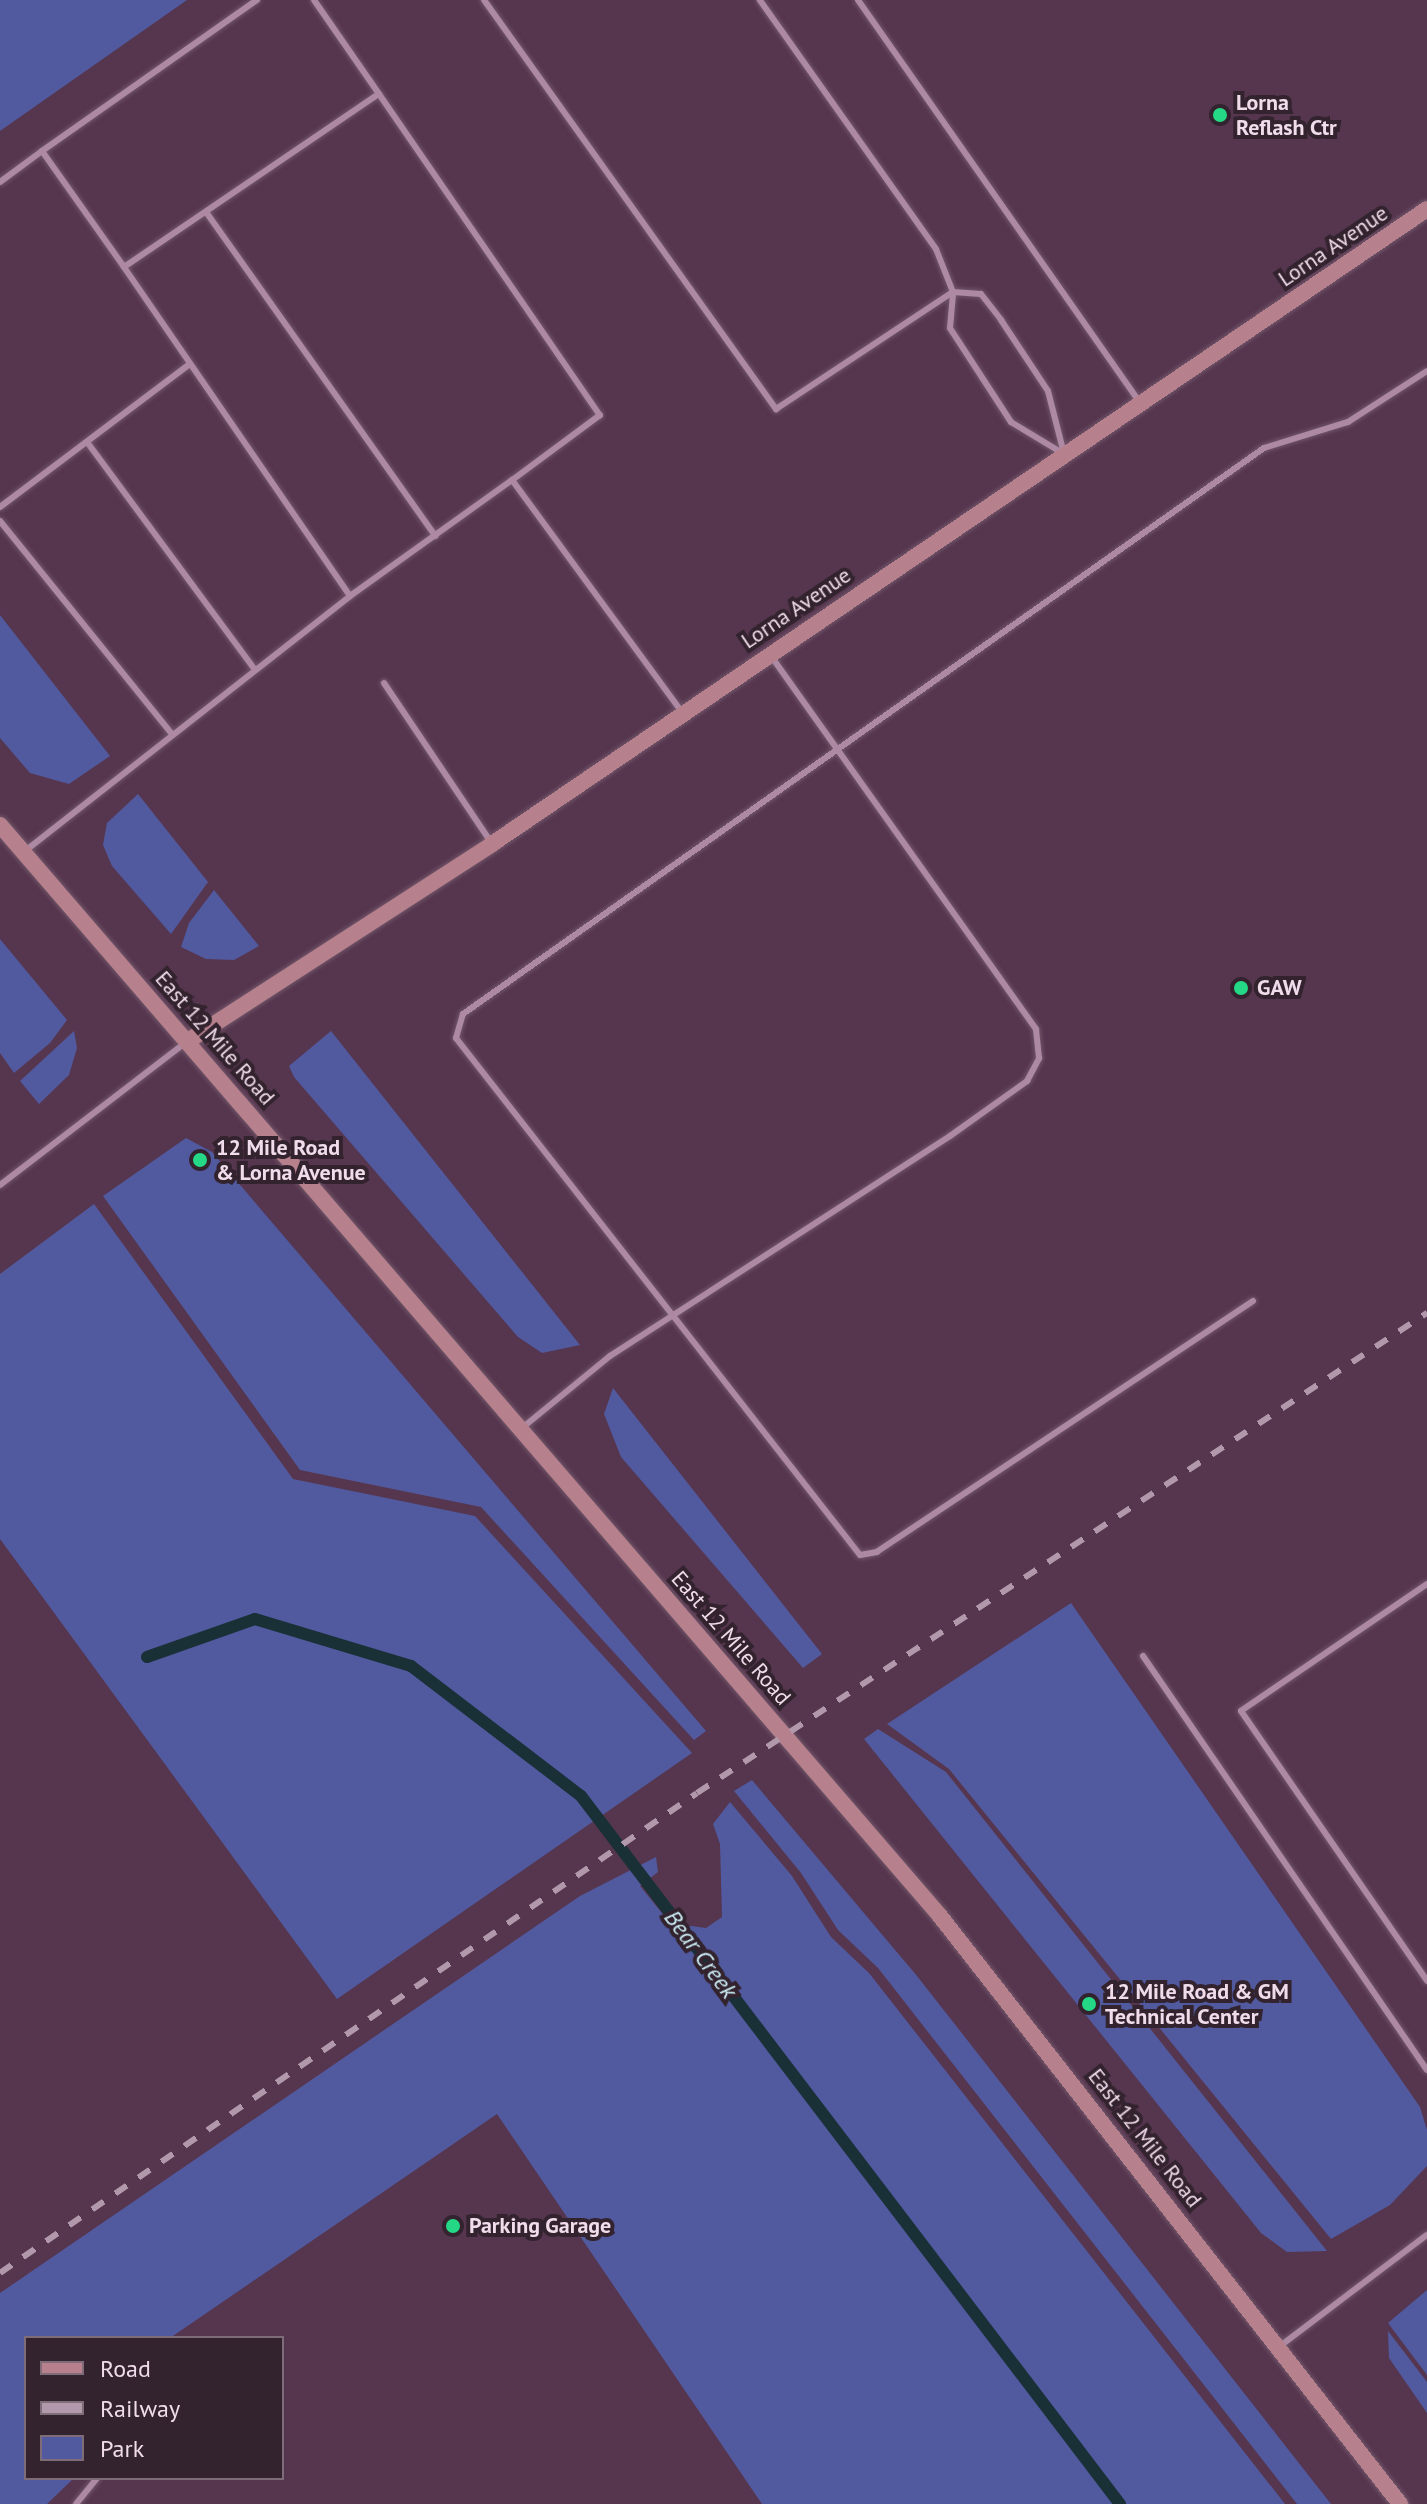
<!DOCTYPE html>
<style>
body{margin:0}
#map{position:relative;width:1427px;height:2504px;overflow:hidden;background:#56364e;font-family:"PT Sans",sans-serif}
div>[style]{position:absolute}
[style*='--x']{left:calc(var(--x)*1px);top:calc(var(--y)*1px);width:calc(var(--w)*1px);rotate:calc(var(--a)*1deg)}
.green>*{inset:0;background:#51599f}
.stream>*{height:12px;margin:-6px;padding:0 6px;transform-origin:6px;border-radius:6px;background:#193036}
.roads{filter:drop-shadow(0 0 2px #71566a) drop-shadow(0 0 2px #71566a)}
.lane>*{height:6px;margin:-3px;padding:0 3px;transform-origin:3px;border-radius:3px;background:#ae89a4}
.secondary>*{height:16px;margin:-8px;padding:0 8px;transform-origin:8px;border-radius:8px;background:#b6818c}
.rail>*{height:6px;margin-top:-3px;transform-origin:0;background:repeating-linear-gradient(90deg,#b198aa 0 14px,transparent 0 28px)}
.dots>*{width:22px;height:22px;translate:-50% -50%;box-sizing:border-box;border:4px solid #32232e;border-radius:50%}
span{translate:-50% -50%;white-space:nowrap;text-align:center;line-height:1.15;-webkit-text-stroke:8px #32232e;paint-order:stroke}
.poi-label{font-size:22px;color:#f0dcea;font-weight:700}
.left{translate:0 -50%;text-align:left}
.street-label{font-size:22px;color:#f0dcea}
.water-label{font-size:24px;color:#caebf4;font-style:italic}
.legend{position:absolute;left:24px;top:2336px;width:260px;height:144px;box-sizing:border-box;background:#32232e;border:2px solid #7e6d79;margin:0;padding:10px 14px;list-style:none;font-size:24px;color:#f0dcea}
.legend li{display:flex;align-items:center;gap:16px;height:40px}
.legend b{width:40px;border:2px solid #7e6d79}
</style>
<div id="map">
<div class="green">
<i style="clip-path:polygon(0 0,187px 0,0 131px)"></i>
<i style="clip-path:polygon(0 615px,110px 756px,69px 784px,30px 773px,0 738px)"></i>
<i style="clip-path:polygon(138px 794px,208px 882px,171px 934px,112px 866px,103px 845px,107px 823px)"></i>
<i style="clip-path:polygon(214px 890px,259px 946px,234px 960px,206px 959px,181px 947px,189px 923px)"></i>
<i style="clip-path:polygon(0 939px,67px 1020px,50px 1043px,14px 1073px,0 1053px)"></i>
<i style="clip-path:polygon(74px 1031px,77px 1048px,69px 1075px,39px 1104px,20px 1081px)"></i>
<i style="clip-path:polygon(331px 1031px,580px 1345px,542px 1353px,518px 1337px,294px 1077px,289px 1066px)"></i>
<i style="clip-path:polygon(186px 1138px,212px 1152px,706px 1731px,694px 1740px,481px 1507px,300px 1470px,103px 1196px)"></i>
<i style="clip-path:polygon(94px 1204px,293px 1479px,475px 1516px,692px 1753px,337px 1999px,0 1539px,0 1274px)"></i>
<i style="clip-path:polygon(613px 1388px,822px 1654px,803px 1668px,621px 1457px,604px 1414px)"></i>
<i style="clip-path:polygon(1071px 1603px,1420px 2107px,1427px 2130px,1427px 2166px,1390px 2205px,1331px 2239px,949px 1769px,887px 1724px)"></i>
<i style="clip-path:polygon(878px 1729px,946px 1772px,1327px 2251px,1287px 2252px,1261px 2233px,864px 1739px)"></i>
<i style="clip-path:polygon(752px 1780px,917px 1976px,1331px 2504px,1297px 2504px,878px 1968px,838px 1930px,801px 1873px,734px 1791px)"></i>
<i style="clip-path:polygon(730px 1802px,792px 1876px,831px 1937px,869px 1973px,1285px 2504px,762px 2504px,497px 2114px,170px 2338px,26px 2338px,26px 2478px,74px 2478px,47px 2504px,0 2504px,0 2293px,580px 1896px,656px 1857px,658px 1872px,640px 1886px,670px 1923px,706px 1928px,722px 1917px,720px 1844px,713px 1824px)"></i>
<i style="clip-path:polygon(1427px 2290px,1427px 2375px,1388px 2323px)"></i>
<i style="clip-path:polygon(1388px 2331px,1427px 2382px,1427px 2413px,1389px 2358px)"></i>
</div>
<div class="stream">
<i style="--x:147;--y:1657;--w:114;--a:-19.4"></i>
<i style="--x:255;--y:1619;--w:163;--a:16.8"></i>
<i style="--x:411;--y:1666;--w:214;--a:37.4"></i>
<i style="--x:581;--y:1796;--w:890;--a:52.72"></i>
</div>
<div class="roads">
<div class="lane">
<i style="--x:314;--y:0;--w:114;--a:55.3"></i>
<i style="--x:484;--y:0;--w:503;--a:54.48"></i>
<i style="--x:776;--y:409;--w:212;--a:-33.5"></i>
<i style="--x:953;--y:292;--w:46;--a:-111.6"></i>
<i style="--x:936;--y:249;--w:305;--a:-125.3"></i>
<i style="--x:858;--y:0;--w:492;--a:55"></i>
<i style="--x:42;--y:151;--w:263;--a:-35.1"></i>
<i style="--x:0;--y:182;--w:52;--a:-36.4"></i>
<i style="--x:42;--y:151;--w:142;--a:54.7"></i>
<i style="--x:206;--y:212;--w:397;--a:54.7"></i>
<i style="--x:953;--y:292;--w:28;--a:4"></i>
<i style="--x:981;--y:294;--w:33;--a:52"></i>
<i style="--x:1001;--y:320;--w:85;--a:56.5"></i>
<i style="--x:1048;--y:391;--w:65;--a:75.7"></i>
<i style="--x:1064;--y:454;--w:62;--a:-148.9"></i>
<i style="--x:1011;--y:422;--w:112;--a:-123"></i>
<i style="--x:950;--y:328;--w:36;--a:-85"></i>
<i style="--x:87;--y:442;--w:280;--a:53.6"></i>
<i style="--x:0;--y:507;--w:238;--a:-37"></i>
<i style="--x:0;--y:521;--w:272;--a:51.1"></i>
<i style="--x:350;--y:596;--w:199;--a:-35.6"></i>
<i style="--x:384;--y:683;--w:194;--a:56.1"></i>
<i style="--x:25;--y:851;--w:413;--a:-38.1"></i>
<i style="--x:350;--y:596;--w:399;--a:-124.5"></i>
<i style="--x:124;--y:267;--w:308;--a:-34.2"></i>
<i style="--x:379;--y:94;--w:390;--a:55.5"></i>
<i style="--x:600;--y:415;--w:109;--a:143.5"></i>
<i style="--x:512;--y:480;--w:288;--a:53.8"></i>
<i style="--x:0;--y:1185;--w:232;--a:-37.5"></i>
<i style="--x:1253;--y:1301;--w:452;--a:146.3"></i>
<i style="--x:877;--y:1552;--w:17;--a:170"></i>
<i style="--x:860;--y:1555;--w:656;--a:-128.01"></i>
<i style="--x:456;--y:1038;--w:25;--a:-74"></i>
<i style="--x:463;--y:1014;--w:981;--a:-35.25"></i>
<i style="--x:1264;--y:448;--w:88;--a:-17.2"></i>
<i style="--x:1348;--y:422;--w:94;--a:-32.8"></i>
<i style="--x:522;--y:1428;--w:114;--a:-39.3"></i>
<i style="--x:610;--y:1356;--w:405;--a:-32.9"></i>
<i style="--x:950;--y:1136;--w:95;--a:-35.5"></i>
<i style="--x:1027;--y:1081;--w:26;--a:-62"></i>
<i style="--x:1039;--y:1058;--w:29;--a:-96"></i>
<i style="--x:1036;--y:1029;--w:456;--a:-125.4"></i>
<i style="--x:1427;--y:1584;--w:225;--a:145.7"></i>
<i style="--x:1241;--y:1711;--w:328;--a:55.4"></i>
<i style="--x:1143;--y:1656;--w:502;--a:55.55"></i>
<i style="--x:1280;--y:2346;--w:184;--a:-37.1"></i>
<i style="--x:76;--y:2504;--w:33;--a:-51"></i>
</div>
<div class="secondary">
<i style="--x:0;--y:825;--w:1440;--a:49.25"></i>
<i style="--x:940;--y:1916;--w:747;--a:51.96"></i>
<i style="--x:188;--y:1041;--w:362;--a:-32.9"></i>
<i style="--x:492;--y:844;--w:1130;--a:-34.18"></i>
</div>
</div>
<div class="rail">
<i style="--x:0;--y:2273;--w:846;--a:-34.55"></i>
<i style="--x:697;--y:1793;--w:874;--a:-33.33"></i>
</div>
<div class="dots">
<i style="left:1220px;top:115px;background:#24d886"></i>
<i style="left:1241px;top:988px;background:#24d886"></i>
<i style="left:200px;top:1160px;background:#24d886"></i>
<i style="left:1089px;top:2004px;background:#24d886"></i>
<i style="left:453px;top:2226px;background:#24d886"></i>
</div>
<div class="poi-label">
<span class="left" style="left:1236px;top:115px">Lorna<br>Reflash Ctr</span>
<span class="left" style="left:1257px;top:988px">GAW</span>
<span class="left" style="left:216px;top:1160px">12 Mile Road<br>&amp; Lorna Avenue</span>
<span class="left" style="left:1105px;top:2004px">12 Mile Road &amp; GM<br>Technical Center</span>
<span class="left" style="left:469px;top:2226px">Parking Garage</span>
</div>
<div class="street-label">
<span style="left:1333px;top:246px;rotate:-34deg">Lorna Avenue</span>
<span style="left:796px;top:608px;rotate:-34deg">Lorna Avenue</span>
<span style="left:215px;top:1038px;rotate:49deg">East 12 Mile Road</span>
<span style="left:731px;top:1638px;rotate:49deg">East 12 Mile Road</span>
<span style="left:1145px;top:2138px;rotate:52deg">East 12 Mile Road</span>
</div>
<div class="water-label">
<span style="left:701px;top:1954px;rotate:53deg">Bear Creek</span>
</div>
<ul class="legend">
<li><b style="height:10px;background:#b6818c"></b>Road</li>
<li><b style="height:10px;background:#b198aa"></b>Railway</li>
<li><b style="height:22px;background:#51599f"></b>Park</li>
</ul>
</div>
